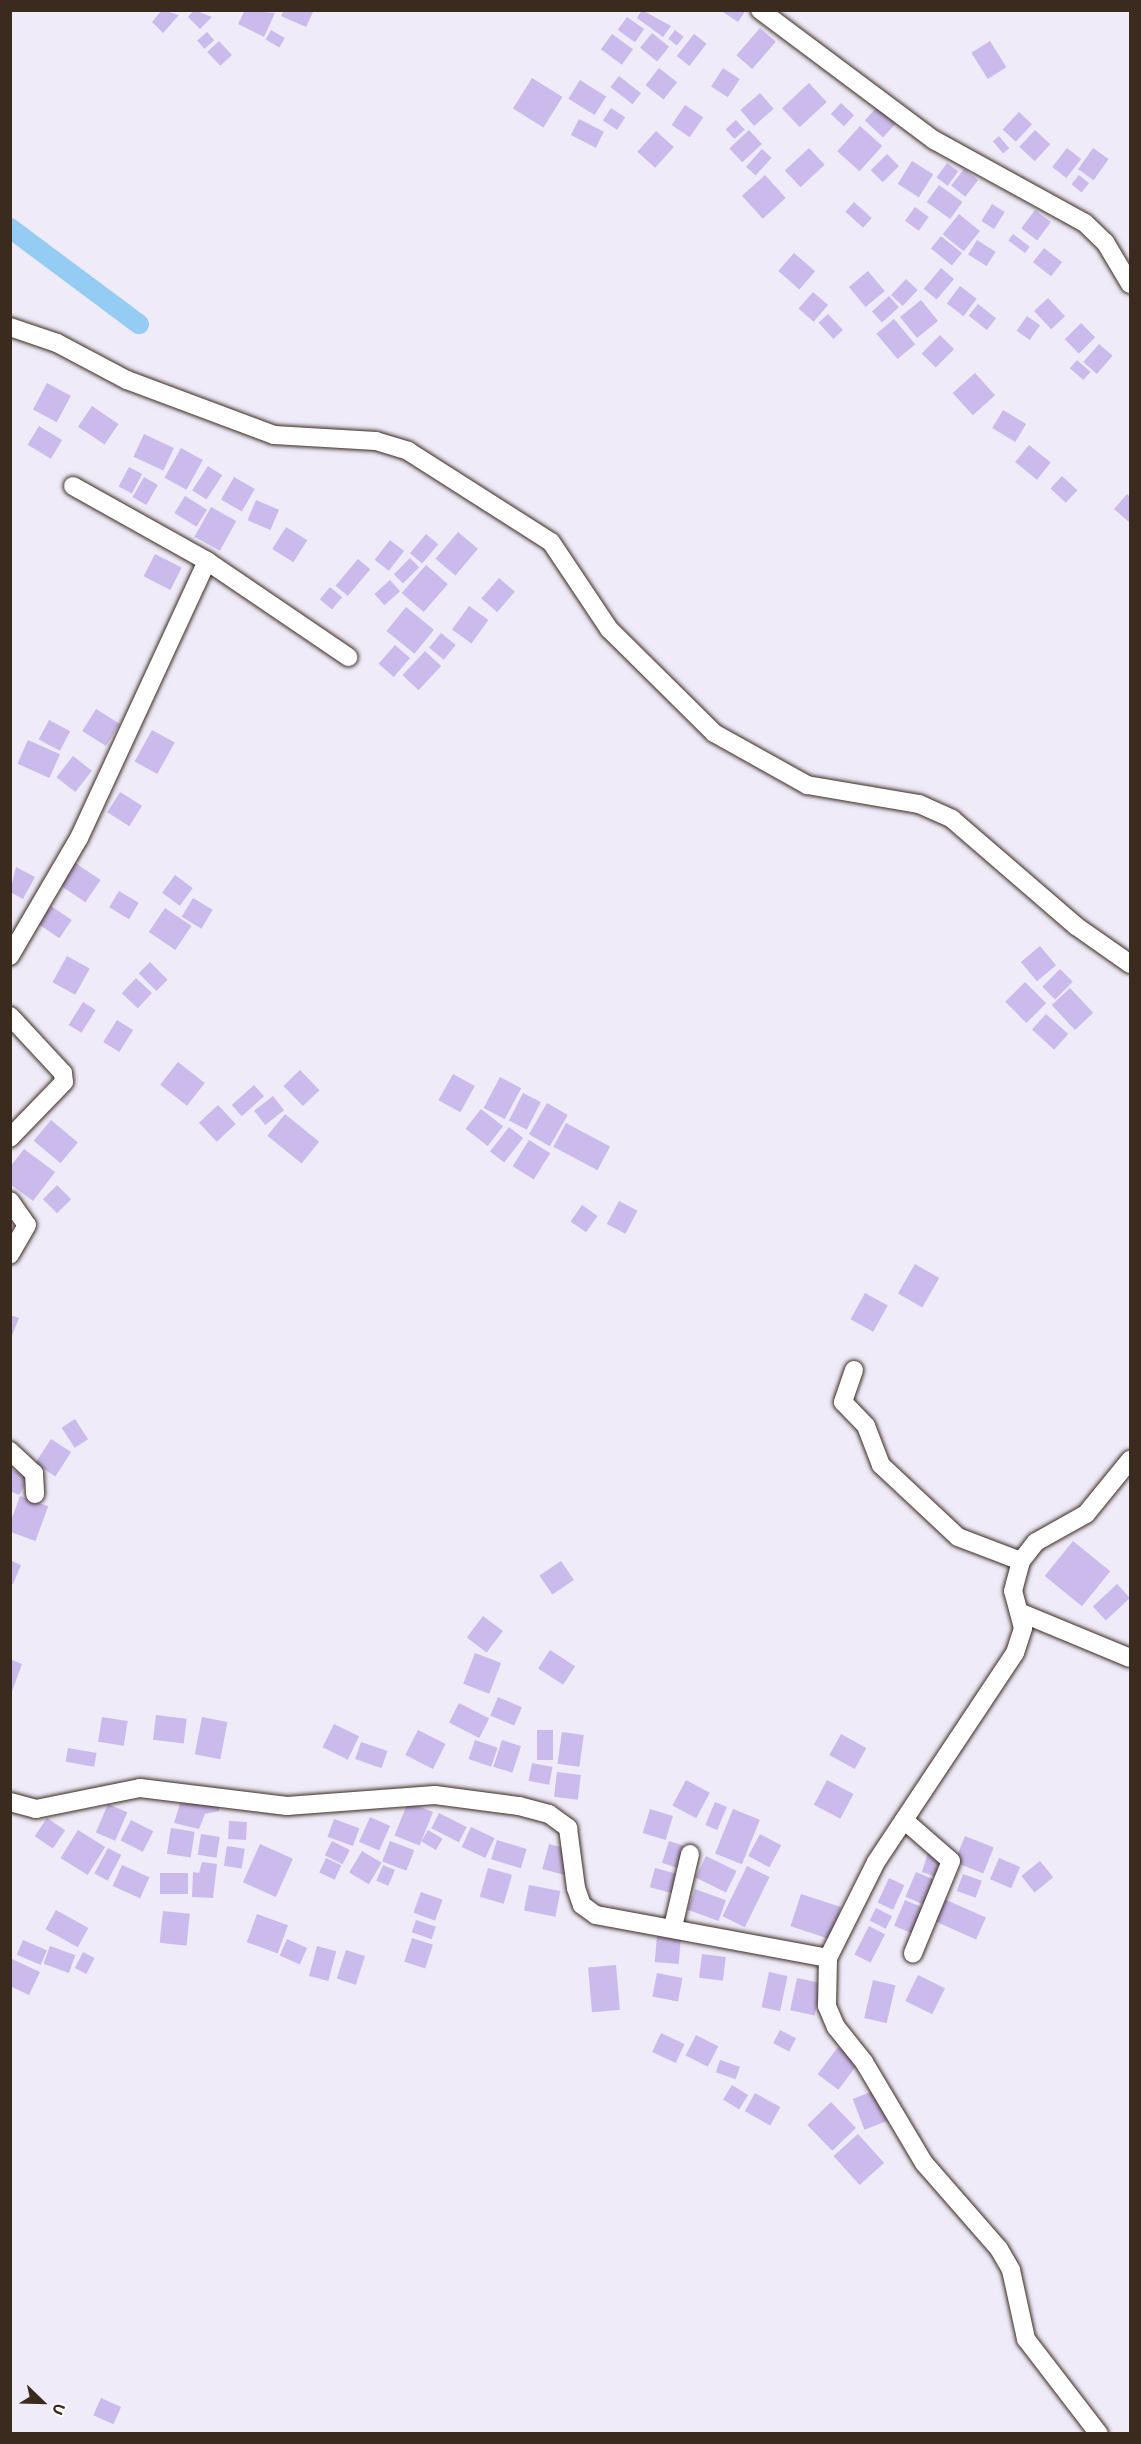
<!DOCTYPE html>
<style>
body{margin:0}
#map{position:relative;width:1141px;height:2444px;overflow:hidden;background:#efebf9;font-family:Itim,sans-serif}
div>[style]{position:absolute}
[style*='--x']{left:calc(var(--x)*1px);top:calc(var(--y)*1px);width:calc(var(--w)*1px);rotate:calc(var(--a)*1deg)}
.canal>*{height:20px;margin:-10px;padding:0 10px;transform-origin:10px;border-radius:10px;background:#95ccf3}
.building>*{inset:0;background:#cbbbec;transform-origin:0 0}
.roads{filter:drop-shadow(0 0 2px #3b2a1e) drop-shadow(0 0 2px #3b2a1e)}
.minor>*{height:18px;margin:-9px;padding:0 9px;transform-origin:9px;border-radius:9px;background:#fff}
span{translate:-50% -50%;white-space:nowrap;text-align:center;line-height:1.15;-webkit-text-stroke:5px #fff;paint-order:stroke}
.frame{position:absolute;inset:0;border:12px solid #3b2a1e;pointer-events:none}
.north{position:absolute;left:12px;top:2372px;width:60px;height:60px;-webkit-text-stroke:4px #fff;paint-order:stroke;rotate:113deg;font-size:16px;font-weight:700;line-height:24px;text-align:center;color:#3b2a1e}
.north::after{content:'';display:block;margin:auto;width:21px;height:27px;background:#3b2a1e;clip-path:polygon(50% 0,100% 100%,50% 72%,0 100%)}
</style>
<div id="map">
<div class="canal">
<i style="--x:10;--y:228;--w:161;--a:36.7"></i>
</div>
<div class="building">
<i style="clip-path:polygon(162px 10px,179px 15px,163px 33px,152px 22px)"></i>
<i style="clip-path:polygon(194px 10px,212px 17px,200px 29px,188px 17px)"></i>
<i style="clip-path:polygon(245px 10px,275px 13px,264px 37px,238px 24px)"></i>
<i style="clip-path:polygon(284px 10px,314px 10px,306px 27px,281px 16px)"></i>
<i style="clip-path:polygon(642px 10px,671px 26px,663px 37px,637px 18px)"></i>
<i style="clip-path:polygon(720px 10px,746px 10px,738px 22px)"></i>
<i style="left:627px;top:17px;width:21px;height:16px;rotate:35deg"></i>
<i style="left:760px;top:28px;width:21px;height:36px;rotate:41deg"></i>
<i style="left:271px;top:30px;width:16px;height:11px;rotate:30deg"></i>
<i style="left:675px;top:30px;width:11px;height:11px;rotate:38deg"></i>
<i style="left:207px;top:32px;width:11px;height:13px;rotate:49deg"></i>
<i style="left:652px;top:33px;width:22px;height:19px;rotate:39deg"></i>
<i style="left:612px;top:34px;width:26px;height:19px;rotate:36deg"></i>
<i style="left:694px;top:34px;width:16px;height:28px;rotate:38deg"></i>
<i style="left:219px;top:41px;width:19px;height:16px;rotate:47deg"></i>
<i style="left:990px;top:41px;width:31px;height:22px;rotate:58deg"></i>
<i style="left:659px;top:68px;width:23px;height:22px;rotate:38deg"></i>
<i style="left:723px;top:68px;width:20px;height:22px;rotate:33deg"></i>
<i style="left:619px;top:76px;width:28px;height:14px;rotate:38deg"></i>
<i style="left:532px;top:78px;width:36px;height:36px;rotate:32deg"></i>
<i style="left:580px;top:80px;width:31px;height:22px;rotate:32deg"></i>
<i style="left:809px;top:83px;width:26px;height:37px;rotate:47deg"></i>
<i style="left:760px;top:93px;width:21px;height:26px;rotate:49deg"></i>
<i style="left:841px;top:103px;width:18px;height:15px;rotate:43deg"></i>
<i style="left:685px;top:105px;width:22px;height:24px;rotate:34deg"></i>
<i style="left:879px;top:105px;width:25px;height:21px;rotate:43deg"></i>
<i style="left:611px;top:108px;width:17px;height:15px;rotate:33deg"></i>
<i style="left:1019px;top:112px;width:18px;height:24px;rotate:43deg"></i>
<i style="left:579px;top:119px;width:28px;height:18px;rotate:27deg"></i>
<i style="left:736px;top:120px;width:13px;height:14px;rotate:48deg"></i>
<i style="left:860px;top:126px;width:30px;height:34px;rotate:42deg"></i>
<i style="left:749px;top:130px;width:19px;height:27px;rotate:47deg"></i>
<i style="left:1035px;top:130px;width:21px;height:23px;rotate:43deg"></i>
<i style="left:656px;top:131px;width:24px;height:28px;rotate:42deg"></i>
<i style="left:999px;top:136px;width:16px;height:8px;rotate:50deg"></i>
<i style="left:809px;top:148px;width:23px;height:33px;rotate:47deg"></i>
<i style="left:1067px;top:148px;width:18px;height:24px;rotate:38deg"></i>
<i style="left:1093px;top:148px;width:19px;height:26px;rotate:35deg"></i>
<i style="left:762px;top:149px;width:13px;height:24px;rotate:42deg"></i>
<i style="left:887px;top:154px;width:17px;height:23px;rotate:45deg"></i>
<i style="left:912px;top:161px;width:25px;height:27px;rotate:32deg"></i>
<i style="left:947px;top:163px;width:14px;height:18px;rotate:36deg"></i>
<i style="left:964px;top:169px;width:18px;height:21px;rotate:38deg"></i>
<i style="left:765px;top:175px;width:31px;height:31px;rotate:48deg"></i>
<i style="left:1079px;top:175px;width:13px;height:12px;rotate:39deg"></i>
<i style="left:939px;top:185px;width:29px;height:21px;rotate:36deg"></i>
<i style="left:854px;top:202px;width:24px;height:13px;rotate:42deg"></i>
<i style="left:992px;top:204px;width:15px;height:20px;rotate:32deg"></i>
<i style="left:915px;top:207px;width:17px;height:17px;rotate:36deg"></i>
<i style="left:1035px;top:210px;width:20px;height:23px;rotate:37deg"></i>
<i style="left:959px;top:214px;width:27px;height:26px;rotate:39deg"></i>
<i style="left:1013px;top:234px;width:21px;height:8px;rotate:37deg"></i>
<i style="left:941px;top:236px;width:27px;height:16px;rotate:39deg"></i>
<i style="left:977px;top:240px;width:22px;height:17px;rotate:32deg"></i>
<i style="left:1044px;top:248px;width:23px;height:18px;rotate:38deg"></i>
<i style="left:794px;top:253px;width:28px;height:24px;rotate:41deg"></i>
<i style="left:941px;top:268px;width:17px;height:27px;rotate:40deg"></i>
<i style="left:868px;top:271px;width:26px;height:25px;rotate:50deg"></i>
<i style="left:906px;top:279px;width:16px;height:22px;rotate:43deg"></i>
<i style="left:960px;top:286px;width:21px;height:22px;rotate:37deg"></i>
<i style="left:813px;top:292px;width:20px;height:22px;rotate:41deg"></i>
<i style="left:889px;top:296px;width:15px;height:23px;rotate:48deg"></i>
<i style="left:1048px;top:298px;width:25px;height:19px;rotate:47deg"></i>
<i style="left:921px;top:300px;width:27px;height:27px;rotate:51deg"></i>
<i style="left:978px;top:304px;width:23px;height:15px;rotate:38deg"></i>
<i style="left:828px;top:314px;width:22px;height:13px;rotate:47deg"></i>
<i style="left:1027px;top:316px;width:16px;height:18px;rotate:35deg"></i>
<i style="left:894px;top:319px;width:33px;height:23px;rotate:50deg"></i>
<i style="left:1081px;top:323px;width:20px;height:23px;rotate:45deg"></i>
<i style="left:940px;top:335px;width:20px;height:26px;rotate:45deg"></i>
<i style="left:1099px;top:344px;width:18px;height:24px;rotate:41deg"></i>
<i style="left:1077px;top:360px;width:18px;height:11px;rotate:41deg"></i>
<i style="left:975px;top:373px;width:30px;height:30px;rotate:48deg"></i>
<i style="left:47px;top:383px;width:27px;height:30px;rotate:28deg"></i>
<i style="left:92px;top:406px;width:32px;height:25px;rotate:34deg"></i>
<i style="left:1003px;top:410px;width:27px;height:21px;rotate:31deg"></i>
<i style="left:39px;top:426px;width:27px;height:22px;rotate:31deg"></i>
<i style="left:144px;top:434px;width:33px;height:25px;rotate:25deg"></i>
<i style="left:1029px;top:445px;width:28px;height:22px;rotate:39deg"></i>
<i style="left:181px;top:448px;width:25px;height:34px;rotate:29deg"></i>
<i style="left:208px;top:466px;width:17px;height:29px;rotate:33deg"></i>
<i style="left:129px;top:467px;width:15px;height:22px;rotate:28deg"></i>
<i style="left:1062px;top:476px;width:21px;height:17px;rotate:43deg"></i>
<i style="left:144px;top:477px;width:16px;height:23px;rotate:30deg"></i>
<i style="left:234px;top:477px;width:24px;height:26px;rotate:30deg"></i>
<i style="clip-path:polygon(1127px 494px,1130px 497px,1130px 523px,1114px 509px)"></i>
<i style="left:185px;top:496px;width:26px;height:20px;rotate:32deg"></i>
<i style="left:256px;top:500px;width:25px;height:22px;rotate:23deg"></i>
<i style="left:211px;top:507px;width:29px;height:34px;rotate:29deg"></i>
<i style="left:286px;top:527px;width:25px;height:26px;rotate:32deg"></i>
<i style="left:458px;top:532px;width:26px;height:35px;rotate:40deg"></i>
<i style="left:426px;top:534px;width:16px;height:25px;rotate:40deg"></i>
<i style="left:390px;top:540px;width:18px;height:25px;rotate:38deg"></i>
<i style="left:155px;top:554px;width:30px;height:25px;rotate:27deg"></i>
<i style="left:410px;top:558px;width:13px;height:23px;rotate:45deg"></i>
<i style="left:358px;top:559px;width:16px;height:35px;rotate:40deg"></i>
<i style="left:426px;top:565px;width:29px;height:37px;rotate:41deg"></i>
<i style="left:499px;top:578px;width:21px;height:27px;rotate:41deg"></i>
<i style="left:390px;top:580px;width:15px;height:21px;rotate:48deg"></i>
<i style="left:330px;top:587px;width:16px;height:16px;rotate:40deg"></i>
<i style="left:469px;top:606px;width:24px;height:29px;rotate:36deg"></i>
<i style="left:406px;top:607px;width:36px;height:31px;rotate:39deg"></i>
<i style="left:441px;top:633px;width:19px;height:19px;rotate:39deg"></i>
<i style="left:395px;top:645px;width:20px;height:25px;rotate:41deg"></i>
<i style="left:425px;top:651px;width:22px;height:33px;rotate:43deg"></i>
<i style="left:96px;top:709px;width:28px;height:26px;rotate:32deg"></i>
<i style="left:49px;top:720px;width:24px;height:22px;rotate:28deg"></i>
<i style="left:152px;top:730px;width:26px;height:36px;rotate:29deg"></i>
<i style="left:28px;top:740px;width:35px;height:26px;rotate:24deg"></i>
<i style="left:73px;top:756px;width:24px;height:27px;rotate:38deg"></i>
<i style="left:120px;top:792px;width:26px;height:24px;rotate:32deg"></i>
<i style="left:74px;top:862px;width:32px;height:27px;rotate:34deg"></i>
<i style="clip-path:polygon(16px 867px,35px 877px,23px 899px,10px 892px)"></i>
<i style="left:175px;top:875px;width:22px;height:22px;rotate:36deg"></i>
<i style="left:119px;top:891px;width:23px;height:19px;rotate:31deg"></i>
<i style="left:193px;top:898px;width:23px;height:22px;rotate:31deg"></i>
<i style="left:51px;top:906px;width:25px;height:22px;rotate:34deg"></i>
<i style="left:165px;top:908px;width:32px;height:29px;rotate:34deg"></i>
<i style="left:1040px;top:946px;width:25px;height:25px;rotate:50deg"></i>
<i style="left:67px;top:956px;width:26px;height:30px;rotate:29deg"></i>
<i style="left:150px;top:962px;width:25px;height:16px;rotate:45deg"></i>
<i style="left:1060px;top:969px;width:18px;height:25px;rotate:45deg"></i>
<i style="left:136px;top:978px;width:22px;height:21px;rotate:43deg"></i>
<i style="left:1025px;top:982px;width:30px;height:28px;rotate:45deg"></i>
<i style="left:1070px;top:988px;width:34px;height:25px;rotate:47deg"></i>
<i style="left:83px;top:1002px;width:15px;height:27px;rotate:32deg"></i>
<i style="left:1046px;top:1014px;width:30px;height:21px;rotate:42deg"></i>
<i style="left:117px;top:1020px;width:19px;height:26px;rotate:32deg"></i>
<i style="left:178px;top:1062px;width:34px;height:29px;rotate:38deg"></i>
<i style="left:300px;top:1070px;width:28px;height:23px;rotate:46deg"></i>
<i style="left:453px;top:1074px;width:25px;height:30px;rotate:29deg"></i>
<i style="left:500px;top:1077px;width:24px;height:35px;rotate:28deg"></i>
<i style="left:254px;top:1085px;width:15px;height:30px;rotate:48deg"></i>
<i style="left:523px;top:1093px;width:20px;height:31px;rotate:27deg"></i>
<i style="left:273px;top:1096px;width:18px;height:24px;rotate:52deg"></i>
<i style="left:547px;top:1103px;width:24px;height:36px;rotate:30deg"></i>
<i style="left:218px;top:1105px;width:26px;height:26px;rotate:47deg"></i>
<i style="left:481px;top:1109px;width:28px;height:25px;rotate:38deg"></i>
<i style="left:285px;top:1114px;width:44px;height:28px;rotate:39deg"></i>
<i style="left:51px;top:1120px;width:35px;height:27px;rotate:40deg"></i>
<i style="left:566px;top:1123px;width:50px;height:27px;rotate:28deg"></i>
<i style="left:509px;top:1127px;width:18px;height:31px;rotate:38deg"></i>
<i style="left:529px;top:1140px;width:25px;height:31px;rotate:32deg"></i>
<i style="clip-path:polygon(24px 1149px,55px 1172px,33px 1201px,10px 1184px,10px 1167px)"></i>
<i style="left:57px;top:1185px;width:20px;height:20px;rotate:45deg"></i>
<i style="left:619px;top:1201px;width:21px;height:26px;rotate:28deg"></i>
<i style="left:582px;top:1205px;width:19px;height:20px;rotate:35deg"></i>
<i style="left:915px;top:1264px;width:28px;height:34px;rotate:30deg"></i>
<i style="left:865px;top:1293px;width:26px;height:30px;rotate:29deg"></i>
<i style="clip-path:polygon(10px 1315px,19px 1318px,11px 1338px,10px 1338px)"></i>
<i style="left:75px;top:1419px;width:24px;height:16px;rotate:57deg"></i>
<i style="left:51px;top:1439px;width:24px;height:29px;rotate:33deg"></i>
<i style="clip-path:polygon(10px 1468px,29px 1479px,19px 1495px,10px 1491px)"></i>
<i style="left:20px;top:1496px;width:30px;height:37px;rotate:20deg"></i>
<i style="left:1073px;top:1541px;width:48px;height:45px;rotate:39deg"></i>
<i style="clip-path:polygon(10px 1560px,21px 1565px,13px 1584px,10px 1584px)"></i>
<i style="left:561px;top:1561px;width:23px;height:26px;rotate:56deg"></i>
<i style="left:1117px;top:1584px;width:19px;height:33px;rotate:47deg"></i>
<i style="left:483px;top:1616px;width:25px;height:27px;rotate:37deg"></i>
<i style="left:550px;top:1650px;width:30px;height:22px;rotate:33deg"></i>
<i style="left:475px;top:1653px;width:28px;height:33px;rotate:21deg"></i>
<i style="clip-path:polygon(10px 1659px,22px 1664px,11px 1694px,10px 1694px)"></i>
<i style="left:498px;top:1697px;width:26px;height:20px;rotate:23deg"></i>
<i style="left:459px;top:1703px;width:34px;height:22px;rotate:27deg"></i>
<i style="left:156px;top:1715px;width:31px;height:25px;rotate:7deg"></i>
<i style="left:102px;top:1717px;width:26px;height:25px;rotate:9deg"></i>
<i style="left:202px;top:1717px;width:26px;height:38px;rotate:11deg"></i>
<i style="left:334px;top:1724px;width:28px;height:26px;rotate:26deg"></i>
<i style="left:418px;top:1730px;width:31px;height:28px;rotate:27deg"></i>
<i style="left:537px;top:1730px;width:16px;height:30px"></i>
<i style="left:562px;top:1732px;width:22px;height:32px;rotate:8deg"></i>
<i style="left:841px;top:1734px;width:29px;height:24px;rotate:29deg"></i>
<i style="left:475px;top:1740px;width:24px;height:20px;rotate:19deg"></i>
<i style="left:502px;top:1740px;width:20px;height:28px;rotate:18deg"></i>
<i style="left:361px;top:1742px;width:28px;height:18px;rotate:19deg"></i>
<i style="left:68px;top:1748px;width:29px;height:14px;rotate:10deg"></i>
<i style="left:532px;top:1763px;width:21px;height:18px;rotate:11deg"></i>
<i style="left:557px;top:1772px;width:24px;height:25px;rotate:7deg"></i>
<i style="left:686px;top:1780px;width:27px;height:29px;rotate:28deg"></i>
<i style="left:827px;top:1780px;width:30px;height:28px;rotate:28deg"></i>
<i style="clip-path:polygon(183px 1794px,220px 1801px,219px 1811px,205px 1814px,199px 1829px,174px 1823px)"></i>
<i style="left:408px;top:1802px;width:27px;height:36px;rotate:22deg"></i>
<i style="left:715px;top:1802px;width:13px;height:25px;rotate:23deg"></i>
<i style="left:108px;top:1804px;width:21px;height:31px;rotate:23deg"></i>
<i style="left:650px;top:1809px;width:24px;height:25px;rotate:17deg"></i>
<i style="left:733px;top:1809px;width:29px;height:48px;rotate:22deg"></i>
<i style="left:439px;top:1813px;width:31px;height:17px;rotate:27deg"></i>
<i style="left:370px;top:1817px;width:22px;height:27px;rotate:24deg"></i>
<i style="left:47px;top:1818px;width:22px;height:22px;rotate:34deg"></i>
<i style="left:334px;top:1819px;width:27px;height:19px;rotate:20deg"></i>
<i style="left:131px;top:1820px;width:25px;height:23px;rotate:27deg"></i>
<i style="left:229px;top:1821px;width:18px;height:18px;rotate:3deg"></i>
<i style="left:471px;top:1827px;width:26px;height:22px;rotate:25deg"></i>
<i style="left:171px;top:1828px;width:24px;height:26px;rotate:9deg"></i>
<i style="left:78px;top:1830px;width:32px;height:33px;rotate:32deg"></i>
<i style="left:428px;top:1830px;width:17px;height:13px;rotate:31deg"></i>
<i style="left:201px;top:1834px;width:19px;height:21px;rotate:9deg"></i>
<i style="left:760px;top:1834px;width:24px;height:25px;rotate:28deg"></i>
<i style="left:965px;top:1836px;width:31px;height:28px;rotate:22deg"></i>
<i style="left:497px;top:1840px;width:31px;height:20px;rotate:17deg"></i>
<i style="left:332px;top:1841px;width:20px;height:16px;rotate:27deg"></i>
<i style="left:390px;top:1841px;width:26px;height:22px;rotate:21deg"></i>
<i style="left:669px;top:1841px;width:23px;height:23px;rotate:18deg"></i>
<i style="left:260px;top:1844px;width:36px;height:42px;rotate:24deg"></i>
<i style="left:549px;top:1844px;width:23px;height:26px;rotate:15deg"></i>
<i style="left:227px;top:1846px;width:18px;height:20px;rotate:9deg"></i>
<i style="left:108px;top:1848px;width:15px;height:29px;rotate:28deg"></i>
<i style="left:362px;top:1851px;width:23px;height:25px;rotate:31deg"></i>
<i style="left:928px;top:1853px;width:19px;height:20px;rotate:18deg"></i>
<i style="left:706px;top:1856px;width:34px;height:24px;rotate:26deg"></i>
<i style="left:326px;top:1858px;width:17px;height:16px;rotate:25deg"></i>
<i style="left:999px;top:1858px;width:23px;height:23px;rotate:23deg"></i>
<i style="left:1040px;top:1861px;width:21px;height:24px;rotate:51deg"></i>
<i style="clip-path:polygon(202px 1862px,217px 1864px,213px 1898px,192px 1897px,193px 1872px,199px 1873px)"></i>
<i style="left:122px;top:1865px;width:30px;height:23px;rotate:24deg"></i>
<i style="left:383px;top:1865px;width:13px;height:17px;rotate:23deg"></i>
<i style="left:747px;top:1866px;width:25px;height:56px;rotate:26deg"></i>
<i style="left:488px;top:1868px;width:25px;height:30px;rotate:16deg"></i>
<i style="left:655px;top:1868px;width:28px;height:20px;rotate:15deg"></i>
<i style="left:916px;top:1872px;width:26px;height:27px;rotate:23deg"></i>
<i style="left:160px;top:1873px;width:28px;height:21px"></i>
<i style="left:963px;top:1874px;width:20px;height:18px;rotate:20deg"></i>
<i style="left:889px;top:1878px;width:17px;height:27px;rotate:25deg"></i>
<i style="left:529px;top:1885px;width:32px;height:26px;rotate:11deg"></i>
<i style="left:695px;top:1889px;width:33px;height:22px;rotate:20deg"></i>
<i style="left:421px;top:1892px;width:23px;height:22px;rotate:20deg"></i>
<i style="left:801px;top:1894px;width:42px;height:34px;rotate:18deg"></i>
<i style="left:942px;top:1898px;width:48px;height:24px;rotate:24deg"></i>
<i style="left:905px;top:1900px;width:21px;height:28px;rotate:23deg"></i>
<i style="left:876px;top:1908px;width:18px;height:14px;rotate:27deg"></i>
<i style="left:56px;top:1910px;width:37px;height:22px;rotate:29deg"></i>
<i style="left:163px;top:1911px;width:27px;height:32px;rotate:6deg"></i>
<i style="left:257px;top:1914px;width:33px;height:30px;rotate:20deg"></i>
<i style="left:416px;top:1920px;width:21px;height:13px;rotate:19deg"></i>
<i style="left:869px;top:1926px;width:18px;height:32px;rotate:27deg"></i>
<i style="left:657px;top:1936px;width:24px;height:26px;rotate:5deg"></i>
<i style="left:412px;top:1938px;width:22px;height:25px;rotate:18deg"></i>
<i style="left:287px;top:1939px;width:22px;height:18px;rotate:24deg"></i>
<i style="left:23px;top:1940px;width:26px;height:16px;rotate:23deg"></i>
<i style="left:50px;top:1946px;width:27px;height:19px;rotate:20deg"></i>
<i style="left:317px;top:1946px;width:20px;height:31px;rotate:15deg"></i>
<i style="left:346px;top:1950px;width:20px;height:30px;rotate:18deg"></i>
<i style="left:83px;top:1952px;width:13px;height:18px;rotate:27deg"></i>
<i style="left:702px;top:1954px;width:24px;height:24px;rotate:7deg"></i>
<i style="clip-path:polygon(12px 1959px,40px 1972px,29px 1995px,10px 1986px)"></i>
<i style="left:616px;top:1965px;width:45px;height:28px;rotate:85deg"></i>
<i style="left:769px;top:1972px;width:19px;height:36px;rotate:12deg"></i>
<i style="left:657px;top:1973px;width:26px;height:24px;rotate:11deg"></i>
<i style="left:918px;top:1975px;width:30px;height:29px;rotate:26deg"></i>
<i style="left:797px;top:1978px;width:25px;height:33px;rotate:12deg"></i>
<i style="left:873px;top:1980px;width:23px;height:39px;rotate:13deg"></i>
<i style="left:780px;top:2030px;width:18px;height:15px;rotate:27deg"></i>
<i style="left:661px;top:2033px;width:26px;height:21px;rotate:25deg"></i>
<i style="left:696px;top:2035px;width:25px;height:23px;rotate:27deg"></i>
<i style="left:838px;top:2047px;width:26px;height:34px;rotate:37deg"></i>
<i style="left:720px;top:2060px;width:21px;height:13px;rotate:19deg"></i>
<i style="left:732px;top:2085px;width:19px;height:17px;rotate:32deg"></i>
<i style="left:876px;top:2090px;width:33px;height:25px;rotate:69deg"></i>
<i style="left:755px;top:2093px;width:29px;height:21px;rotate:29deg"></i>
<i style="left:831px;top:2102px;width:36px;height:33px;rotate:46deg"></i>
<i style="left:858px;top:2134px;width:39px;height:33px;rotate:48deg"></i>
<i style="left:101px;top:2398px;width:22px;height:19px;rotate:24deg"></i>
</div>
<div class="roads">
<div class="minor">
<i style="--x:760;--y:10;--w:217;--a:36.8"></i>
<i style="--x:934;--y:140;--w:172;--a:28.8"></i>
<i style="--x:1085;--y:223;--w:28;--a:44"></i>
<i style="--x:1105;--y:242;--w:49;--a:59.2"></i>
<i style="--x:10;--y:327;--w:50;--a:18.8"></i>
<i style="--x:57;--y:343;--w:79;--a:27.9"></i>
<i style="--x:127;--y:380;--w:157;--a:20.5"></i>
<i style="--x:274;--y:435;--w:102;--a:3.4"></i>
<i style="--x:376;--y:441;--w:34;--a:17"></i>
<i style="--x:408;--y:451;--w:169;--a:32.5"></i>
<i style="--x:551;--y:542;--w:105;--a:56.3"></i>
<i style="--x:609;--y:629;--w:148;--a:44.7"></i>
<i style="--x:714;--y:733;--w:107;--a:29.2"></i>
<i style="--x:807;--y:785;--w:114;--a:9.6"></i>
<i style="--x:919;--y:804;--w:36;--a:24"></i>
<i style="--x:952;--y:819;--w:164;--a:40.8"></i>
<i style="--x:1076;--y:926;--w:66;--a:35.1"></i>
<i style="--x:73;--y:486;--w:154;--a:29.2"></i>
<i style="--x:10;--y:956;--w:137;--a:-59.7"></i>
<i style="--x:79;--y:838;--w:305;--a:-65.2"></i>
<i style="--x:207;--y:561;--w:171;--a:34.2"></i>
<i style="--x:10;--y:1016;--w:78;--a:47.1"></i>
<i style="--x:63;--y:1073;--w:9;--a:84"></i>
<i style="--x:64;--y:1082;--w:78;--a:134"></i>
<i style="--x:10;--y:1201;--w:29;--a:55"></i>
<i style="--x:27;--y:1225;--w:34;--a:120"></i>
<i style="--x:854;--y:1370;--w:34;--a:109"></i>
<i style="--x:843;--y:1402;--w:33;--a:46"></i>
<i style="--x:866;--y:1426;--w:42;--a:69"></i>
<i style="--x:881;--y:1465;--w:105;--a:43.1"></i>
<i style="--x:958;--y:1537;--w:67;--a:20.9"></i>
<i style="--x:10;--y:1451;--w:33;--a:43"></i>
<i style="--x:34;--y:1473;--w:21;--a:87"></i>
<i style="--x:1019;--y:1612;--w:120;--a:22.5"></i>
<i style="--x:10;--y:1802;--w:27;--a:15"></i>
<i style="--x:36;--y:1809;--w:106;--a:-11.4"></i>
<i style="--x:140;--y:1788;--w:148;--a:7"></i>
<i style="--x:287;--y:1806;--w:148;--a:-4.3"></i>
<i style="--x:435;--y:1795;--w:85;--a:7.5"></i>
<i style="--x:519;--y:1806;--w:31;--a:15"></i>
<i style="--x:549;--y:1814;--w:24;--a:36"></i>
<i style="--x:568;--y:1828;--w:61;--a:82.4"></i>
<i style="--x:576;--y:1888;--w:18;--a:71"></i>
<i style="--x:582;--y:1905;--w:17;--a:36"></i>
<i style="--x:596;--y:1915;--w:236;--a:10.5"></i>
<i style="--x:828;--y:1958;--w:48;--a:91.2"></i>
<i style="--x:827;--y:2006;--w:23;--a:67"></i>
<i style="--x:836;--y:2027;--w:45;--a:51.3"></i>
<i style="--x:864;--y:2062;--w:117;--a:59.3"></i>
<i style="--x:924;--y:2163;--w:114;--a:48.9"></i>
<i style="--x:999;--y:2249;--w:24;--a:60"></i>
<i style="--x:1011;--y:2270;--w:71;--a:77.7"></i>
<i style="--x:1026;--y:2339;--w:120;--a:52.5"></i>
<i style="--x:904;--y:1820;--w:62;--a:41.1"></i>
<i style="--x:951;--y:1861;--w:100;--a:112.4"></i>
<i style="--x:673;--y:1927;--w:75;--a:-76.9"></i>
<i style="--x:828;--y:1958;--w:107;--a:-63.4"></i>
<i style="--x:876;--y:1862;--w:251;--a:-56.4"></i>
<i style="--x:1015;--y:1653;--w:26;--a:-72"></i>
<i style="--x:1023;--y:1628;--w:38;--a:-105"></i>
<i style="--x:1013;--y:1591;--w:31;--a:-75"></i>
<i style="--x:1021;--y:1561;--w:24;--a:-52"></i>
<i style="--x:1036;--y:1542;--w:57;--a:-29.2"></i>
<i style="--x:1086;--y:1514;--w:70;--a:-50.8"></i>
</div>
</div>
<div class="frame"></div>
<div class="north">U</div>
</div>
